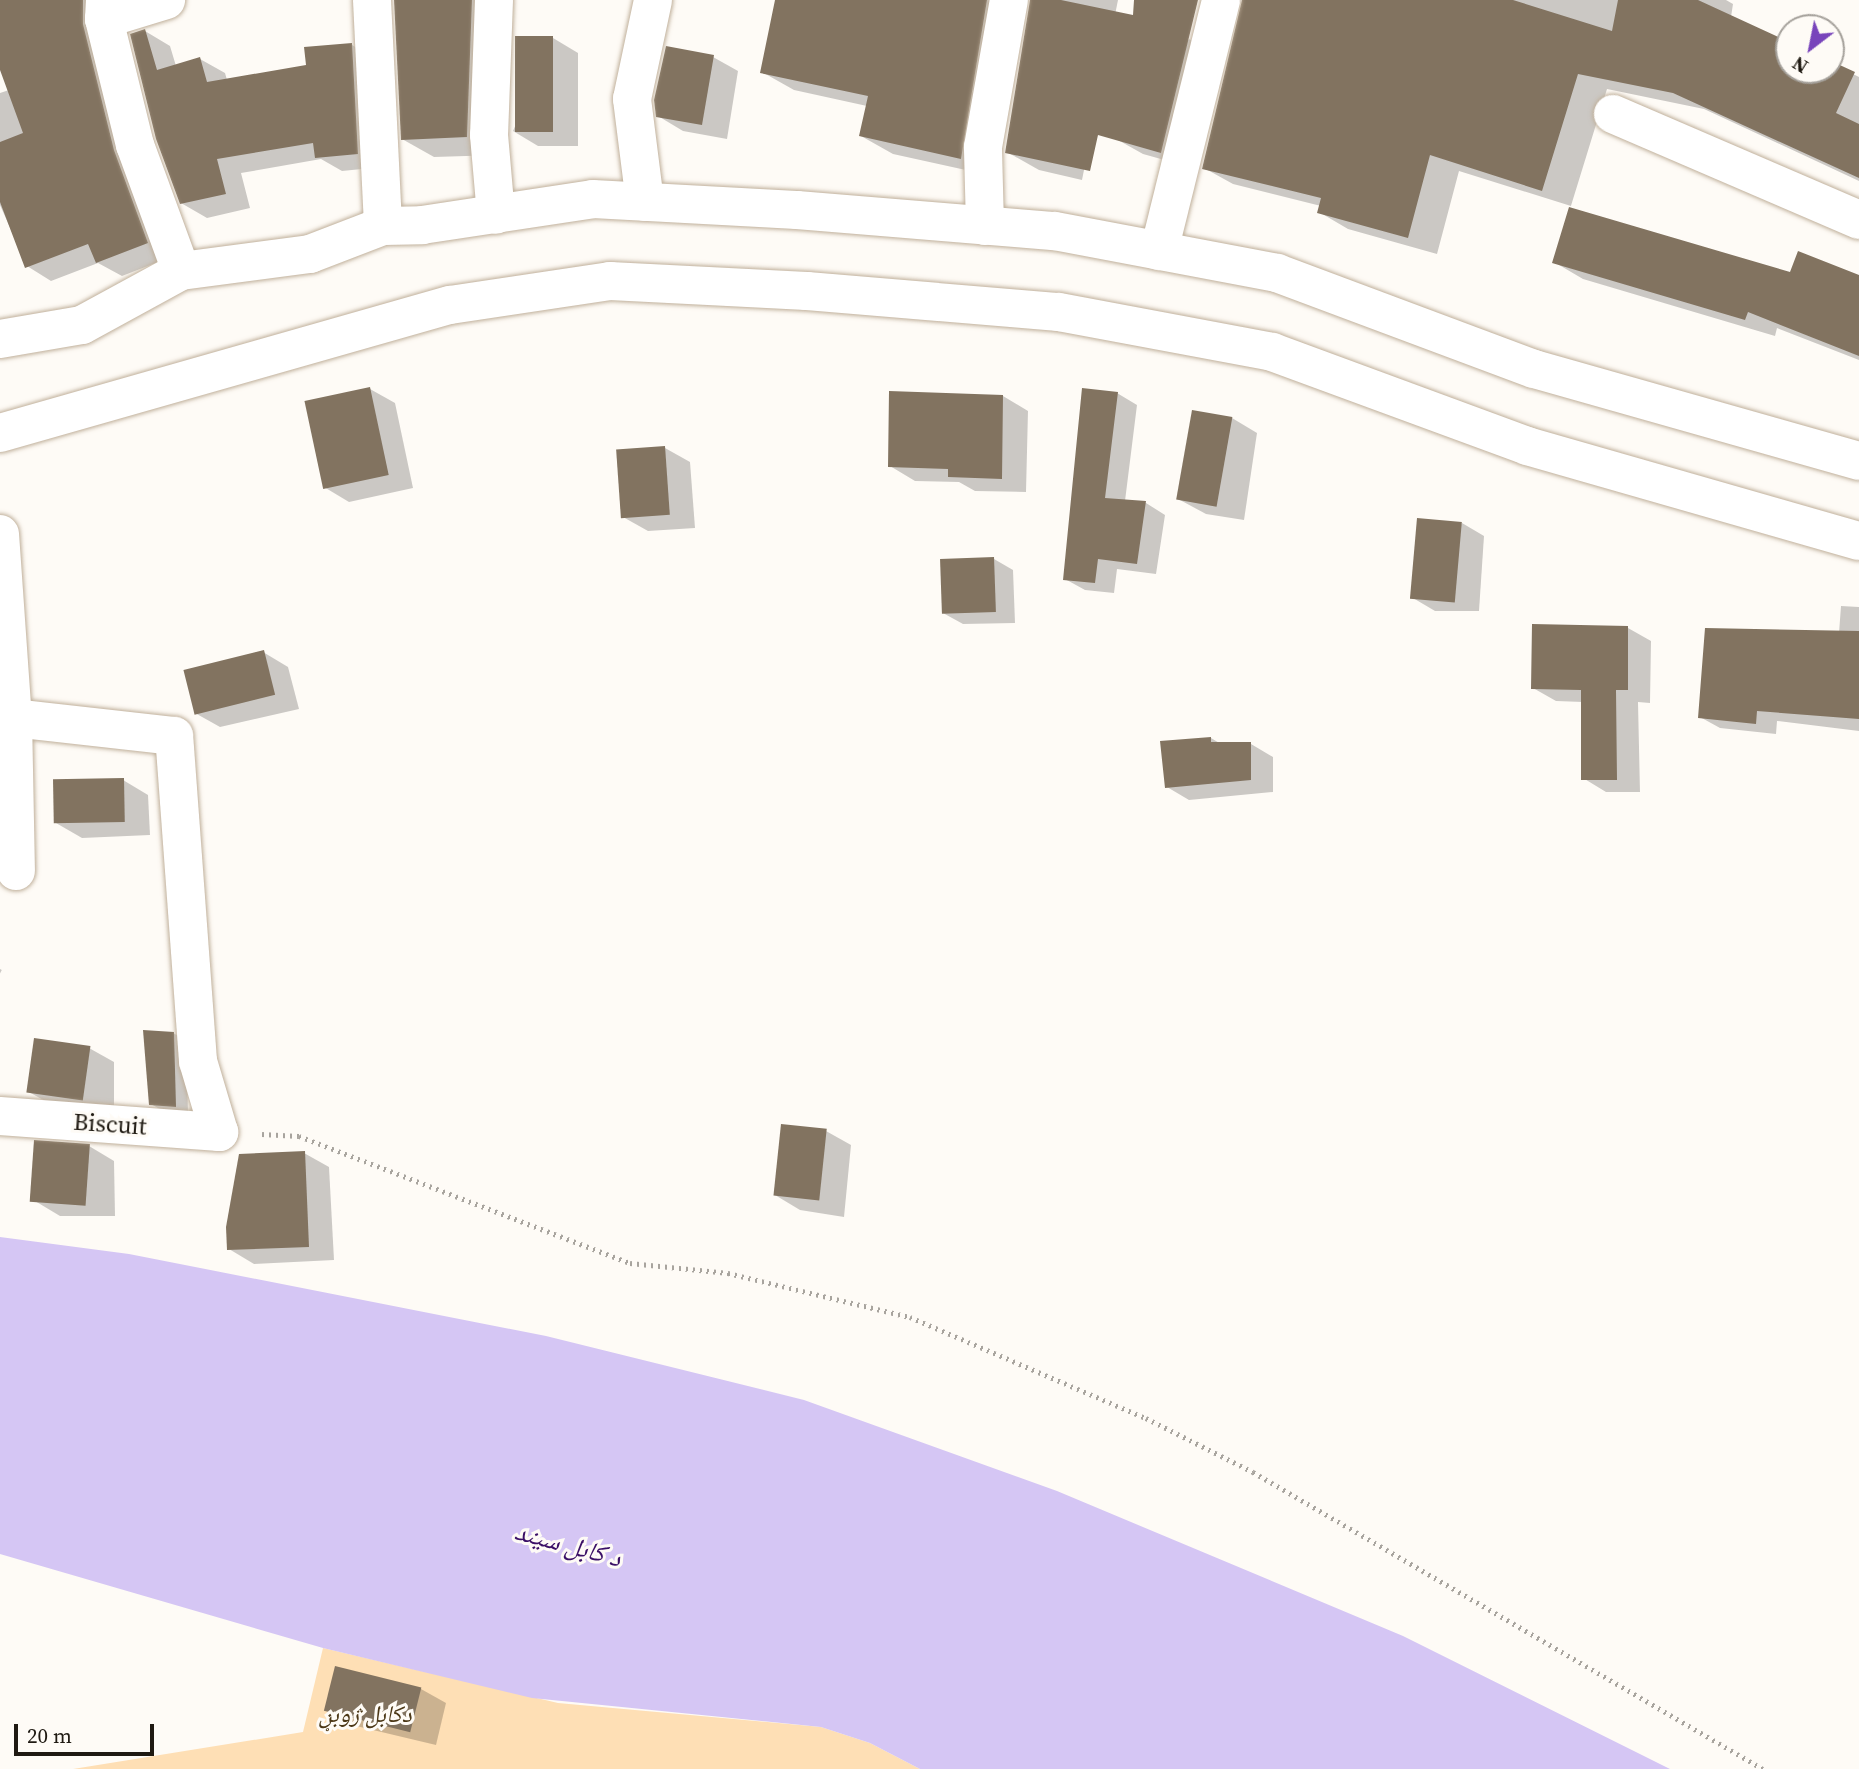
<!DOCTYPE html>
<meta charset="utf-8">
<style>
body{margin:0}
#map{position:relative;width:1859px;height:1769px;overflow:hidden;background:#fefbf6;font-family:"Source Serif 4","Noto Naskh Arabic",serif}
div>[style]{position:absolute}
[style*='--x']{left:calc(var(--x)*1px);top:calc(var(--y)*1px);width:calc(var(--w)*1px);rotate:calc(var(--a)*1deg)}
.green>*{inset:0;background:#fedfb5}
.water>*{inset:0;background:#d5c6f4}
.shadow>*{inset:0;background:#0003;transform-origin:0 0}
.building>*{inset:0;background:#827360;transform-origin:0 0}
.path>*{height:4.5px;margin-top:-2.25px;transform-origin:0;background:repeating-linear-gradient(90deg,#a8a49e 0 2px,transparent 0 7px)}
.roads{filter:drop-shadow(0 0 2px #c0b09b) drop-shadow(0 0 2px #c0b09b)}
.street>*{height:38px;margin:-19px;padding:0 19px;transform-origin:19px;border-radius:19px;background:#fff}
.secondary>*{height:38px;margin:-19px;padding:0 19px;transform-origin:19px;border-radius:19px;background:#fff}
span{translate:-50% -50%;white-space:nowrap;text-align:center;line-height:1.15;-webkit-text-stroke:6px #fefbf6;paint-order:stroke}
.street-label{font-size:24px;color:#1f1a12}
.park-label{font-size:24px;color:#4c3817;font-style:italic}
.water-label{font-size:26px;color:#3a0f66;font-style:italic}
.north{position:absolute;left:1775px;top:14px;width:70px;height:70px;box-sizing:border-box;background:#fefbf6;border:2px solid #a5a19b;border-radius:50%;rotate:212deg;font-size:19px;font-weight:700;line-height:28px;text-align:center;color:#1f1a12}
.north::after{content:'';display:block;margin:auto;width:24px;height:32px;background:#7844bb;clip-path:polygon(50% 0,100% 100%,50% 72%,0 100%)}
.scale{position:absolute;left:14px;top:1724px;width:140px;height:32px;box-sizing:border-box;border:4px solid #1f1a12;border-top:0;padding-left:9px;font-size:21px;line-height:24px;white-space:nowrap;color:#1f1a12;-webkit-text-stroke:5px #fefbf6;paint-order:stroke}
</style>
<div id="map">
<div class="green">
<i style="clip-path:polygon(323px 1648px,558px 1703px,821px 1727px,870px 1743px,920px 1769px,73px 1769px,303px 1732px)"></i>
</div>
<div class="water">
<i style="clip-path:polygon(0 1237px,129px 1254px,546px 1336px,804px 1400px,1057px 1491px,1403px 1636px,1670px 1769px,920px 1769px,870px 1743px,821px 1727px,532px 1698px,323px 1648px,0 1554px)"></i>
</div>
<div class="shadow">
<i style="clip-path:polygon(0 0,105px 0,171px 257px,122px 276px,98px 263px,51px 281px,27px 266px,0 205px,0 93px,9px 90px,0 65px)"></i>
<i style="clip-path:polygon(396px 0,508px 0,499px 155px,434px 157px,402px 139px)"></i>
<i style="clip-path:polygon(786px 0,988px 0,1019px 17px,993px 176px,893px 154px,861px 136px,867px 106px,794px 90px,762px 72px)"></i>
<i style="clip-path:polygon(1032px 0,1118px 0,1082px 180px,1039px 170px,1007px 152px)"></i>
<i style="clip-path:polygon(1268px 0,1726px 0,1733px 4px,1731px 17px,1789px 70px,1831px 70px,1831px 63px,1859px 77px,1859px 181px,1704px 109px,1607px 89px,1570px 209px,1791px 274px,1859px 277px,1859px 360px,1777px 328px,1775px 336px,1583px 279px,1554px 262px,1571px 206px,1459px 171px,1437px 254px,1348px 229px,1319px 212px,1321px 206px,1233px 184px,1204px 168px)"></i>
<i style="clip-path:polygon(145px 31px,170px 46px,176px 66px,200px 59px,225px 73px,227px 80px,308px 67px,352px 45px,377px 59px,382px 167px,342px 171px,321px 159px,241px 173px,250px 208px,207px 218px,181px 203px)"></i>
<i style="clip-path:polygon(553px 38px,578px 53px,578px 146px,538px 146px,513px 131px)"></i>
<i style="clip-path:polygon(1189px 39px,1214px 53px,1186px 166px,1143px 154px,1118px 140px)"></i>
<i style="clip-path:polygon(713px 57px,738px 71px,727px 139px,683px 131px,658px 116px)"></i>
<i style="clip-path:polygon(370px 389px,395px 403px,413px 488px,349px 502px,324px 487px)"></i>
<i style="clip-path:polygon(1117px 393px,1137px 405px,1125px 501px,1146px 503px,1165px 515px,1156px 574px,1117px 569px,1114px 593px,1085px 590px,1065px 579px)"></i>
<i style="clip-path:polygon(1003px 396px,1028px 411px,1026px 492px,975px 491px,959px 482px,915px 481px,890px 466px)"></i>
<i style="clip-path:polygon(1193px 412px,1232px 418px,1257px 433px,1244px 520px,1206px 514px,1180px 500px)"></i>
<i style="clip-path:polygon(665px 448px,690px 462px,695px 528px,648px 531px,623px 517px)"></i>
<i style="clip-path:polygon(1462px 523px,1484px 536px,1479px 611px,1435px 611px,1413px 598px)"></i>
<i style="clip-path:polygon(994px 559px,1013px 570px,1015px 623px,963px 624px,943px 613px)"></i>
<i style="clip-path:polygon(1841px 606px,1859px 607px,1859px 731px,1777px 721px,1776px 734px,1720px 728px,1700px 717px,1839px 633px)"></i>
<i style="clip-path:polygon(1628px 628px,1651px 641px,1650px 703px,1638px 702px,1640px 792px,1606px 792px,1583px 778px,1583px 702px,1556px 701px,1533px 688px)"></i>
<i style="clip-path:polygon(263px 652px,288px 667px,299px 709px,220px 727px,195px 713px)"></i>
<i style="clip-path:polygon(1211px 738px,1221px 744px,1251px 744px,1273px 757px,1273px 792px,1189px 800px,1167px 787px,1162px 743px)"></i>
<i style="clip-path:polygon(123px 780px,148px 795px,150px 835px,82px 838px,56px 823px)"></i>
<i style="left:0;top:969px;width:2px;height:54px;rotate:27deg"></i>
<i style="clip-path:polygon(173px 1033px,186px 1040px,188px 1113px,163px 1111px,151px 1104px)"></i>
<i style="clip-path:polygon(89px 1048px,114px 1062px,114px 1114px,54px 1106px,29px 1092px)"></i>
<i style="clip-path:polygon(826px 1131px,851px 1145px,844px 1217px,800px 1210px,775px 1195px)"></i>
<i style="clip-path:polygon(89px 1146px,114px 1161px,115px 1216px,60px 1216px,35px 1201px)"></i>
<i style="clip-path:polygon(304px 1153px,329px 1167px,334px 1260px,254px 1264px,229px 1249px)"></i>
<i style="clip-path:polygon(421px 1689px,446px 1703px,436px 1745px,352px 1725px,327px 1710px)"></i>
</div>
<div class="building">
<i style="clip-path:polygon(0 0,83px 0,83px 24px,114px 150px,148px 243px,96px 263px,88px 244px,25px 268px,0 202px,0 142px,23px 133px,0 70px)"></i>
<i style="clip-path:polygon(394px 0,472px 0,467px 137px,401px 140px)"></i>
<i style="clip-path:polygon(775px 0,987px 0,961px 159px,859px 136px,868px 96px,760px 73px)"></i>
<i style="clip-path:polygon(1030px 0,1061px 0,1133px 15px,1134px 0,1198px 0,1161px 153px,1098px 135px,1090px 171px,1005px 153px)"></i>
<i style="clip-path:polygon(1242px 0,1513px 0,1612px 31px,1618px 0,1698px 0,1789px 42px,1789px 70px,1831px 70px,1831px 61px,1855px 72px,1836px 113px,1859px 124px,1859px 178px,1673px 93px,1578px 74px,1542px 191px,1430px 155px,1408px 238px,1317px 213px,1321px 198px,1202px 169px)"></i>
<i style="clip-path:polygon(145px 29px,157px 70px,200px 57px,207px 82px,306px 65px,304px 47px,352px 43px,358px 154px,315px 158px,313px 143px,217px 159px,226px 194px,180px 204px,156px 139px,130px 34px)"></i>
<i style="left:515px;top:36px;width:38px;height:96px"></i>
<i style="clip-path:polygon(666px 46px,714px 55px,702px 125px,656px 117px,654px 100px)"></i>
<i style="clip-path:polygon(1569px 207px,1790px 272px,1798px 251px,1859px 275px,1859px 356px,1748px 312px,1745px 320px,1552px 263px)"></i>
<i style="left:370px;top:387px;width:90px;height:67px;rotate:78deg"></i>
<i style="clip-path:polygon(1082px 388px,1118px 392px,1105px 498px,1146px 501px,1137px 564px,1098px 559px,1095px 583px,1063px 580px)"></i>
<i style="clip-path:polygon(889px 391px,1003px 395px,1002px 479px,948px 477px,948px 469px,888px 467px)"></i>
<i style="left:1192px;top:410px;width:41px;height:91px;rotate:10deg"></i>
<i style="left:665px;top:446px;width:69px;height:49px;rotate:86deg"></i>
<i style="left:1417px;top:518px;width:45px;height:81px;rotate:5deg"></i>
<i style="left:994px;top:557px;width:55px;height:54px;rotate:88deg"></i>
<i style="clip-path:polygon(1532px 624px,1628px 626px,1628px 690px,1616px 690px,1617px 780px,1581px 780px,1581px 690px,1531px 689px)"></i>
<i style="clip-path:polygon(1705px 628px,1859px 631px,1859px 719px,1757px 711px,1756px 724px,1698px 718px)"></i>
<i style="left:264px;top:650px;width:46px;height:83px;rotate:76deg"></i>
<i style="clip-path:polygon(1211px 737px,1211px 742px,1251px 742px,1251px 780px,1165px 788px,1160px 741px)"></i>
<i style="left:124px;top:778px;width:44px;height:71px;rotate:89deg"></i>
<i style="clip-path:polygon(143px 1030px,174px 1032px,176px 1107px,149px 1105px)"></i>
<i style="left:34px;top:1038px;width:57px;height:55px;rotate:8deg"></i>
<i style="left:781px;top:1124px;width:46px;height:72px;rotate:6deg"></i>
<i style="left:34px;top:1140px;width:56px;height:62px;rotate:4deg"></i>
<i style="clip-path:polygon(305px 1151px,309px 1247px,227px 1250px,226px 1227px,239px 1154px)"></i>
<i style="left:335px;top:1666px;width:89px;height:46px;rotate:14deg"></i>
</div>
<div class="path">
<i style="--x:262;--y:1134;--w:37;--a:3"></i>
<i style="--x:299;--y:1136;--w:355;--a:21"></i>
<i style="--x:630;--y:1263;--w:99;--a:5.8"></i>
<i style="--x:728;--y:1273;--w:187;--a:13.6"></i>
<i style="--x:910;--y:1317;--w:257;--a:23.2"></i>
<i style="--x:1146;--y:1418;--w:120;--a:26.8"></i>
<i style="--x:1253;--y:1472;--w:590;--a:30.21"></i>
</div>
<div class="roads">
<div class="street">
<i style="--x:105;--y:0;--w:19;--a:93"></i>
<i style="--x:104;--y:19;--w:65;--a:-17"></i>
<i style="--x:372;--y:0;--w:226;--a:87.2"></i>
<i style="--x:494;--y:0;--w:135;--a:92.1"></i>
<i style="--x:489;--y:135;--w:80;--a:85"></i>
<i style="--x:104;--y:19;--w:130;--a:76.2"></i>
<i style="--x:135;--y:145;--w:134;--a:69.9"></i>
<i style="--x:1613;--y:114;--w:268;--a:23.3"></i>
<i style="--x:645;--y:202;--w:104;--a:-97.2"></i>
<i style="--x:632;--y:99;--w:101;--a:-78"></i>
<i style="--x:985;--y:226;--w:79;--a:-91.5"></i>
<i style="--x:983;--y:147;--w:149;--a:-80"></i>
<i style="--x:1159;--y:251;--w:259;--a:-76.1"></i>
<i style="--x:0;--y:534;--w:184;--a:86"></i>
<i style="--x:13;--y:718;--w:153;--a:88.9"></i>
<i style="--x:0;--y:1116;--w:220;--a:4.2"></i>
<i style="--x:219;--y:1132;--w:74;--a:-106.5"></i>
<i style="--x:198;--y:1061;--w:326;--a:-94.2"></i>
<i style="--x:174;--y:736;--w:162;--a:-173.6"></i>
</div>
<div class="secondary">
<i style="--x:0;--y:339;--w:83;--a:-9.7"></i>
<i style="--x:82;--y:325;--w:113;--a:-28.6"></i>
<i style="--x:181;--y:271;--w:130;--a:-7.5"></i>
<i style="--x:310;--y:254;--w:78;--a:-21"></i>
<i style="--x:383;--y:226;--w:39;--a:-1"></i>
<i style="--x:422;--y:225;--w:173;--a:-8.6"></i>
<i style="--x:593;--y:199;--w:204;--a:3.1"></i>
<i style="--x:797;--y:210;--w:259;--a:4.7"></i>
<i style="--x:1055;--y:231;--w:226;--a:10.7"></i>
<i style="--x:1277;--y:273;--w:274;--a:20.5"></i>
<i style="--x:1534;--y:369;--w:338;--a:15.8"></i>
<i style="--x:0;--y:433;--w:468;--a:-15.9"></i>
<i style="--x:450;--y:305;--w:162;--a:-8.5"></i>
<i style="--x:610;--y:281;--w:197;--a:2.9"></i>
<i style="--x:807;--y:291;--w:253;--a:4.8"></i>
<i style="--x:1059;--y:312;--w:217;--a:10.6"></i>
<i style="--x:1272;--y:352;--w:272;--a:20.2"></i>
<i style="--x:1527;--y:446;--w:345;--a:16"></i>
</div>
</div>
<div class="street-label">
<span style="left:110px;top:1124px;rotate:4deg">Biscuit</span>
</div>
<div class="park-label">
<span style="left:365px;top:1714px">دکابل ژوبڼ</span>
</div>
<div class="water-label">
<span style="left:568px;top:1545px;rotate:15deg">د کابل سيند</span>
</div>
<div class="north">N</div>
<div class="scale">20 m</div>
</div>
